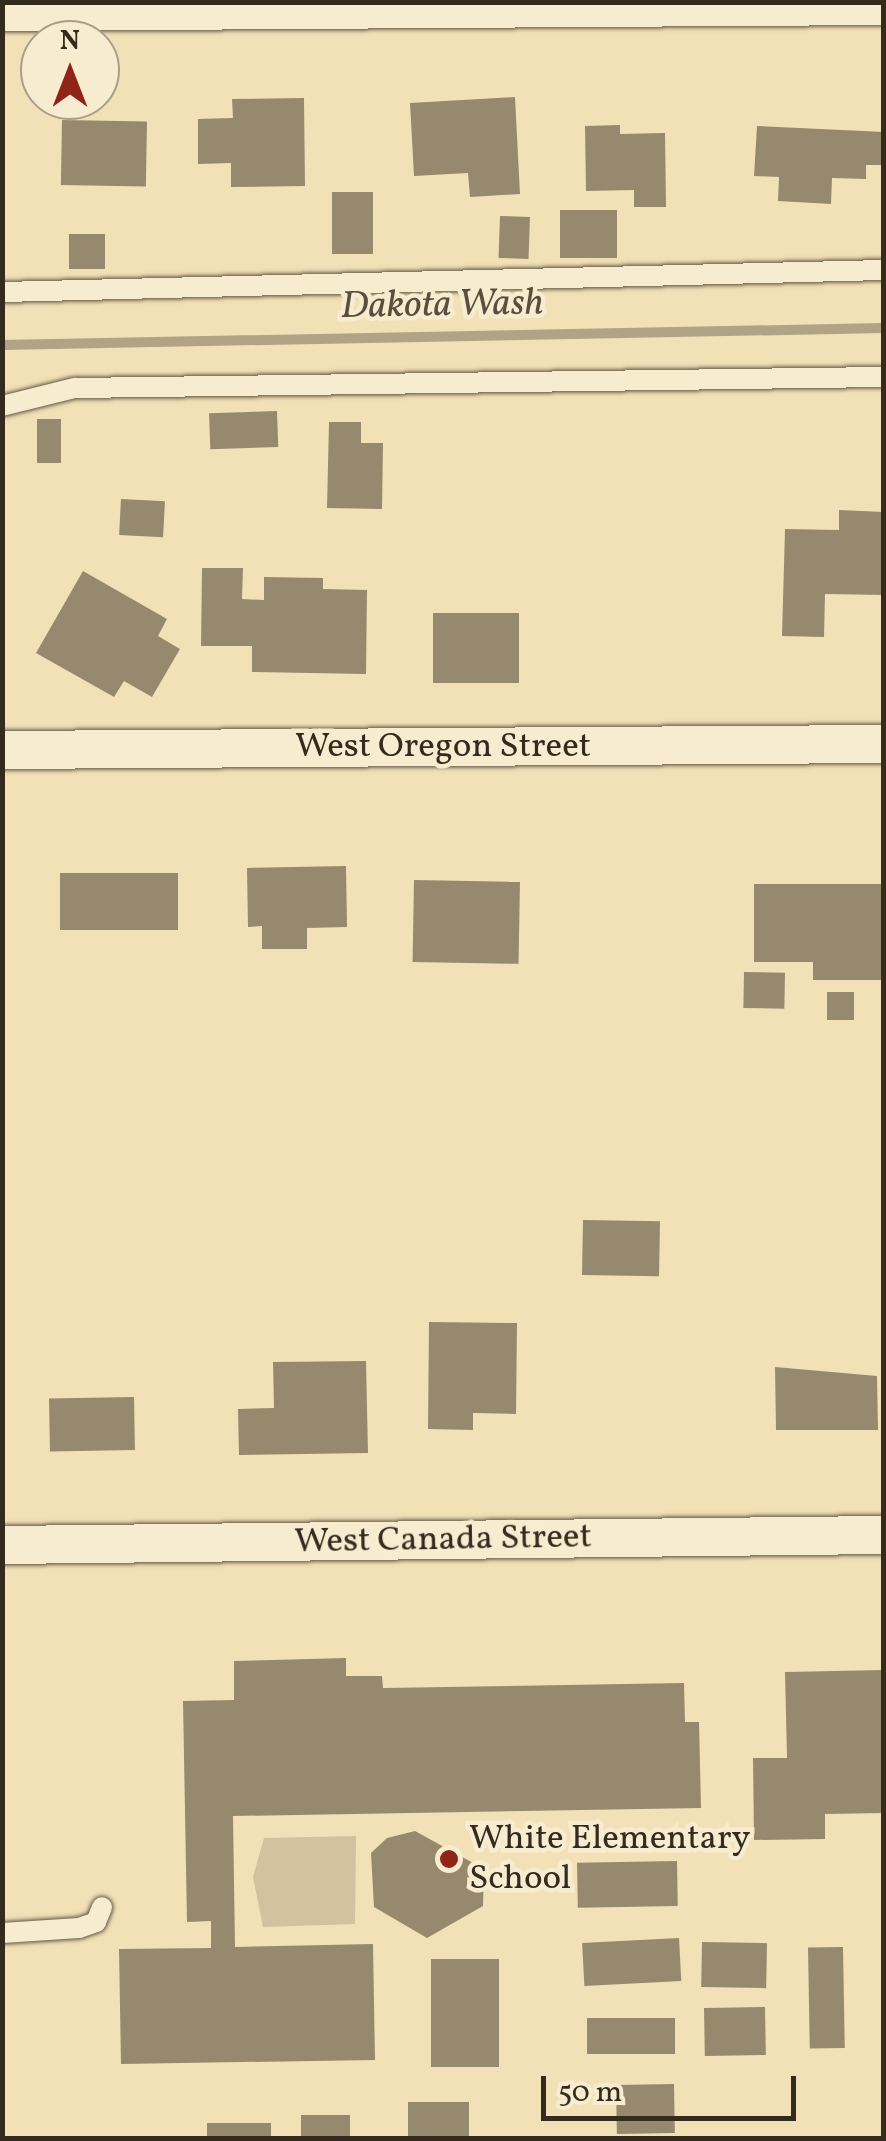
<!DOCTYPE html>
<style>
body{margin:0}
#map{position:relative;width:886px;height:2141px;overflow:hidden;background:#f2e1b7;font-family:Vollkorn,serif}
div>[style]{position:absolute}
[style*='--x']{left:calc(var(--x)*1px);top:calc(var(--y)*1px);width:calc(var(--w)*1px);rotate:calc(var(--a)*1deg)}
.green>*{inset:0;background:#d2c29d}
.stream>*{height:10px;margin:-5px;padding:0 5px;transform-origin:5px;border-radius:5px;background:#b1a383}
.building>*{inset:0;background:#97896e;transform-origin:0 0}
.roads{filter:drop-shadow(0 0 2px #645844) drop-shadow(0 0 2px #645844)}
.lane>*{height:20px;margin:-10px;padding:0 10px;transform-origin:10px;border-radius:10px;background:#f7ecd0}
.street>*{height:38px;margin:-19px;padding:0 19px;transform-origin:19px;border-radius:19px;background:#f7ecd0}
.dots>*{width:28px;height:28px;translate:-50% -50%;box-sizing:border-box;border:5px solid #f7ecd0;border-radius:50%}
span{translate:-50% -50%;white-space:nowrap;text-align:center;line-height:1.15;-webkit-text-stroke:9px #f7ecd0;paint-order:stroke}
.street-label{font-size:35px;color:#342a1e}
.poi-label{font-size:35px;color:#342a1e}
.left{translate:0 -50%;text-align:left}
.water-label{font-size:38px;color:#5a4e3c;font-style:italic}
.frame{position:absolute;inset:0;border:5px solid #342a1e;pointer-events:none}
.north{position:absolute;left:20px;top:20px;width:100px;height:100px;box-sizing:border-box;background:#f7ecd0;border:2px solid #a99e89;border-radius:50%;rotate:0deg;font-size:28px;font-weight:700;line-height:40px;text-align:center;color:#342a1e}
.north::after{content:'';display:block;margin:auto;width:35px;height:45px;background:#8f2418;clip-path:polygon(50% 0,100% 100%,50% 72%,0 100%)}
.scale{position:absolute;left:541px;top:2076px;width:255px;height:45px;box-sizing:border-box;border:5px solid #342a1e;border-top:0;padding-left:12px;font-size:30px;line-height:35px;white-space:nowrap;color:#342a1e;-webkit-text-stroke:8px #f7ecd0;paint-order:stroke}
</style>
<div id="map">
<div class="green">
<i style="clip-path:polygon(356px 1836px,355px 1924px,263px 1927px,253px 1877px,264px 1838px)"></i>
</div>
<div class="stream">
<i style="--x:2;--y:345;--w:882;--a:-1.1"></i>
</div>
<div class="building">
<i style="clip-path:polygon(515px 97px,520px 194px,470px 197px,468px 173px,414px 176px,410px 103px)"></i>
<i style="clip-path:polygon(304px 98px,305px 186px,231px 187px,231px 163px,198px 164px,198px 119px,233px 118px,232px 99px)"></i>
<i style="left:62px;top:120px;width:85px;height:65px;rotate:1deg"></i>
<i style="clip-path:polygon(620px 125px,620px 134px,665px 133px,666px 207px,634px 207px,634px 190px,586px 191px,585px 126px)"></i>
<i style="clip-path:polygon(757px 126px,884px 132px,884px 165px,866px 165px,866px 179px,832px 178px,831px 204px,778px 201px,779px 177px,754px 176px)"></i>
<i style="left:332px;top:192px;width:41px;height:62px"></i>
<i style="left:617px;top:210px;width:48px;height:57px;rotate:90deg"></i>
<i style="left:500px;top:216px;width:30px;height:42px;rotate:2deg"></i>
<i style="left:69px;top:234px;width:36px;height:35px"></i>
<i style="left:277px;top:411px;width:36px;height:68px;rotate:88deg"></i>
<i style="left:37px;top:419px;width:24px;height:44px"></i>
<i style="clip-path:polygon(329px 422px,361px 422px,361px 443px,383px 443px,382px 509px,327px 508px)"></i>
<i style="left:121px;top:499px;width:44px;height:36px;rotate:3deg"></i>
<i style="clip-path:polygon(839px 510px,884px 512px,884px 595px,825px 594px,824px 637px,782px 636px,785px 529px,839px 530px)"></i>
<i style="clip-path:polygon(202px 568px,243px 568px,242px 599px,264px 600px,264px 577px,323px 578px,323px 589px,367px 590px,366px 674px,252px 672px,252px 646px,201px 646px)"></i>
<i style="clip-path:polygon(83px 571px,167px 619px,158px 636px,180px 649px,152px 697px,124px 681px,114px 697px,36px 653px)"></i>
<i style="left:433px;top:613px;width:86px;height:70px"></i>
<i style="clip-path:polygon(346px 866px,347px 927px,307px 928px,307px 949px,262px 949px,262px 926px,248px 927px,247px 868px)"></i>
<i style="left:60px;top:873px;width:118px;height:57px"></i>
<i style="left:414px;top:880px;width:106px;height:82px;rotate:1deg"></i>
<i style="clip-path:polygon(754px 884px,884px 884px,884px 980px,813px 980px,813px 962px,754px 962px)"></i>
<i style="left:744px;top:972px;width:41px;height:36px;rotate:1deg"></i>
<i style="left:827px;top:992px;width:27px;height:28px"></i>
<i style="left:583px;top:1220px;width:77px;height:55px;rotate:1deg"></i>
<i style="clip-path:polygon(429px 1322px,517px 1323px,516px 1414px,473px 1413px,473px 1430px,428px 1429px)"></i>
<i style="clip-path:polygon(366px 1361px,368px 1453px,239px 1455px,238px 1409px,274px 1408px,273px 1362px)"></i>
<i style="clip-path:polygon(775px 1367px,877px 1376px,878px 1430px,776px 1430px)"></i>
<i style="left:134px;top:1397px;width:53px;height:85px;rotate:89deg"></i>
<i style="clip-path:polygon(346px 1658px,346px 1676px,382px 1676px,383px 1688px,684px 1683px,685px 1722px,699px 1722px,701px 1808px,233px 1816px,235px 1947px,373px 1944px,375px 2060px,121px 2064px,119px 1949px,211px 1948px,211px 1921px,187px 1922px,183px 1701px,234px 1700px,234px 1661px)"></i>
<i style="clip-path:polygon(884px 1670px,884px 1813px,825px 1814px,825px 1839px,754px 1840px,753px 1758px,787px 1758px,785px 1672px)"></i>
<i style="clip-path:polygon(415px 1831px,484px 1869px,483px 1906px,427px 1938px,374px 1907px,371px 1853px,387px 1838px)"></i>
<i style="left:677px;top:1861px;width:45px;height:100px;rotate:89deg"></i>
<i style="left:679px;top:1938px;width:43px;height:97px;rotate:87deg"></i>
<i style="left:702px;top:1942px;width:65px;height:45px;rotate:1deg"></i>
<i style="left:843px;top:1947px;width:101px;height:35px;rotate:89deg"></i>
<i style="left:431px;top:1959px;width:68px;height:108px"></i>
<i style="left:765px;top:2007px;width:48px;height:61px;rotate:89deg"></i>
<i style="left:675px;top:2018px;width:36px;height:88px;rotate:90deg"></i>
<i style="left:674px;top:2084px;width:49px;height:58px;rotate:89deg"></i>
<i style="left:408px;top:2102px;width:61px;height:36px"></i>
<i style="left:301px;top:2115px;width:49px;height:23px"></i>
<i style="left:207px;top:2123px;width:64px;height:15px"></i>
</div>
<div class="roads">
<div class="lane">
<i style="--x:2;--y:292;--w:882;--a:-1.43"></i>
<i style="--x:2;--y:406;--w:75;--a:-13.9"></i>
<i style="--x:75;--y:388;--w:809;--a:-0.78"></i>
<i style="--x:2;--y:1933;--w:77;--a:-3.7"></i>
<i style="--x:79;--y:1928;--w:18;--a:-19"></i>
<i style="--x:96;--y:1922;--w:16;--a:-68"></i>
</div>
<div class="street">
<i style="--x:2;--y:12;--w:882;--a:-0.39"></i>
<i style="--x:2;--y:750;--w:882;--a:-0.39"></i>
<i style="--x:2;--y:1545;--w:882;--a:-0.65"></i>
</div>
</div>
<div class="dots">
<i style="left:449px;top:1859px;background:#8f2418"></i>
</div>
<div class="street-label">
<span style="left:443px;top:747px">West Oregon Street</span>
<span style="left:443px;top:1540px;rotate:-1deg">West Canada Street</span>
</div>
<div class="poi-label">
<span class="left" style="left:469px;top:1859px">White Elementary<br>School</span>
</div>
<div class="water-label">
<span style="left:442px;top:306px;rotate:-1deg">Dakota Wash</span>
</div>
<div class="frame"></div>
<div class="north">N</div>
<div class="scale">50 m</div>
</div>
